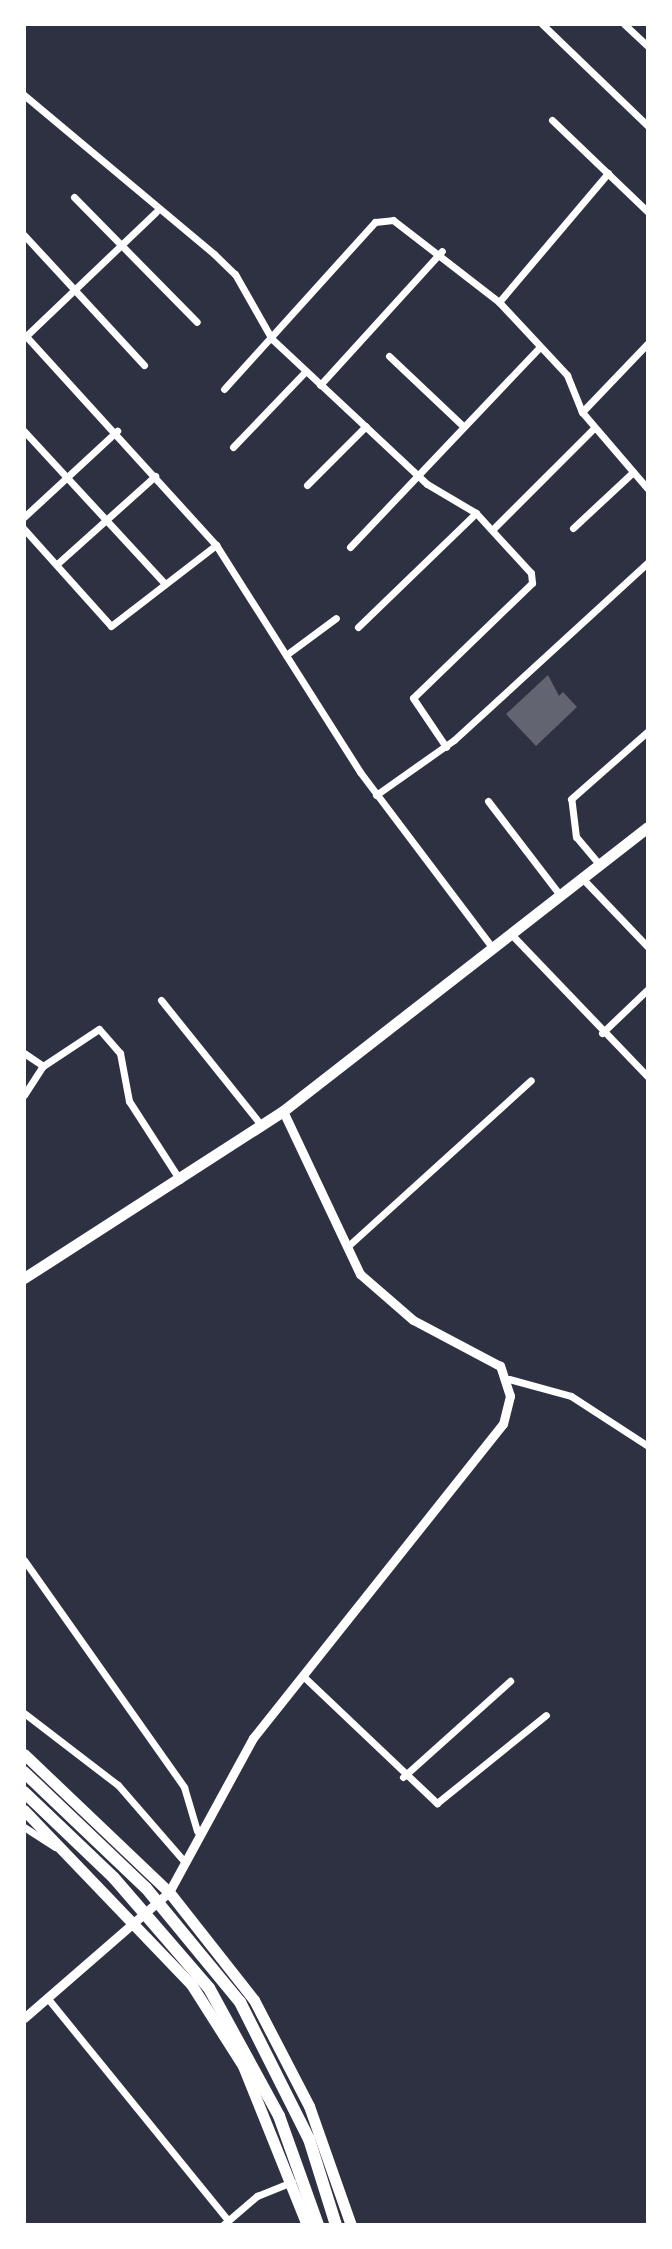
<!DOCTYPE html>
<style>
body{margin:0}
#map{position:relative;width:672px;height:2249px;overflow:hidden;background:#2d3142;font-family:Signika,sans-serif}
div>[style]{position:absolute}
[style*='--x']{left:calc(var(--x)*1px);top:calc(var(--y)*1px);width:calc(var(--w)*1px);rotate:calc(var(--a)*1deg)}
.building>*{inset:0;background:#626471}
.minor>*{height:7px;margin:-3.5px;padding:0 3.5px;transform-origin:3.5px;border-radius:3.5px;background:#fff}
.tertiary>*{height:9px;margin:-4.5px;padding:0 4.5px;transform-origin:4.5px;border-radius:4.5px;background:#fff}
.primary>*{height:11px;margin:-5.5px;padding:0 5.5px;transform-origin:5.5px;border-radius:5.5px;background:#fff}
.trunk>*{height:12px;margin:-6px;padding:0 6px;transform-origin:6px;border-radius:6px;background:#fff}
span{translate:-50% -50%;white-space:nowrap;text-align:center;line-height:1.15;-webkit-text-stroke:8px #fff;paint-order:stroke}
.frame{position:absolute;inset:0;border:26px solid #fff;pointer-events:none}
</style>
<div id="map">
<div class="building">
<i style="clip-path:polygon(548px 675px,559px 696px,563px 692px,577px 707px,536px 746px,506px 714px)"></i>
</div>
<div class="minor">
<i style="--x:542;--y:24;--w:147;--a:43.9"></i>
<i style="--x:624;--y:24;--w:33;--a:43"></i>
<i style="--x:24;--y:95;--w:248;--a:39.9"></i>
<i style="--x:214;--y:254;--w:29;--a:44"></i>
<i style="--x:235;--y:274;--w:75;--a:60.4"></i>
<i style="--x:272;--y:339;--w:212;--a:43.1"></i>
<i style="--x:427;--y:484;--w:57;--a:30.6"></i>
<i style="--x:476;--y:513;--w:81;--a:47.5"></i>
<i style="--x:531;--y:573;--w:10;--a:84"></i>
<i style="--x:532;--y:583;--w:165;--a:136"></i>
<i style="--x:413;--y:698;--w:59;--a:56"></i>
<i style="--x:552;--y:120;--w:133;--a:43.8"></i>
<i style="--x:74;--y:197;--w:175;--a:45.5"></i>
<i style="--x:24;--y:235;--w:177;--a:47.3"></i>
<i style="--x:499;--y:302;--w:169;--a:-49.8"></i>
<i style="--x:24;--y:334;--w:285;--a:47.7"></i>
<i style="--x:216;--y:545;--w:269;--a:57.6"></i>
<i style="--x:360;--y:772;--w:219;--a:53"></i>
<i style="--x:25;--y:337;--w:181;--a:-43.7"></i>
<i style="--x:389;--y:356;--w:100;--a:43.4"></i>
<i style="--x:320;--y:385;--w:181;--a:-47.7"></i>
<i style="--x:224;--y:389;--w:225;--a:-47.9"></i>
<i style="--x:375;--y:222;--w:18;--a:-6"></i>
<i style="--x:393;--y:220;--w:134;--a:37.7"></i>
<i style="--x:499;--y:302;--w:100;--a:47"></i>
<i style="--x:567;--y:375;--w:40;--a:68"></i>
<i style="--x:582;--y:412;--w:101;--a:49.4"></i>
<i style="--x:582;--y:412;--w:95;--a:-46.3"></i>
<i style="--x:24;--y:431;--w:208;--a:47.3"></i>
<i style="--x:233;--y:447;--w:104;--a:-46.2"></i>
<i style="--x:307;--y:485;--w:83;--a:-45"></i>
<i style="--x:24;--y:517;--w:127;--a:-42.8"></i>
<i style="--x:573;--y:528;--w:82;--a:-43"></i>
<i style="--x:24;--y:529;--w:130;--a:48.1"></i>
<i style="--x:111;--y:626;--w:133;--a:-37.6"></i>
<i style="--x:493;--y:529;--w:143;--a:-45"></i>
<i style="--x:350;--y:547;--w:276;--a:-46.5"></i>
<i style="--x:57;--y:564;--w:132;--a:-41.9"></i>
<i style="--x:358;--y:627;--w:164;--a:-44"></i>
<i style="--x:286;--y:655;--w:62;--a:-36.5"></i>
<i style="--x:376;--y:795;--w:95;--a:-35.2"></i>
<i style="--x:454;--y:740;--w:263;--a:-42.5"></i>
<i style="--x:488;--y:801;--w:117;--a:52.6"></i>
<i style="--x:599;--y:864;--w:35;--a:-130"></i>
<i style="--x:576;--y:837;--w:38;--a:-97"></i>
<i style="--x:571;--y:799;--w:103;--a:-41.4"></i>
<i style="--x:581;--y:877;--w:97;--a:46.3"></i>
<i style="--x:510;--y:933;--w:199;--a:46.2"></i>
<i style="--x:161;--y:1000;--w:160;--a:51.3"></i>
<i style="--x:602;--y:1033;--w:64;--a:-43.7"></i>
<i style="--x:24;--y:1053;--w:23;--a:34"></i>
<i style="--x:43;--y:1066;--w:67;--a:-33.5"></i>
<i style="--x:99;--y:1029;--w:32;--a:49"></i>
<i style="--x:120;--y:1053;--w:49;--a:79.4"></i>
<i style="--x:129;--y:1101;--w:94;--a:57.2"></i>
<i style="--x:24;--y:1095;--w:35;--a:-57"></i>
<i style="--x:347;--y:1247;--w:248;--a:-42.2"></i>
<i style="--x:509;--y:1379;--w:64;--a:15.3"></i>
<i style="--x:571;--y:1396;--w:92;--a:33"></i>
<i style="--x:24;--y:1560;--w:278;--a:54.8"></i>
<i style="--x:184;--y:1787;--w:46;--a:73.5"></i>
<i style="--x:303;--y:1676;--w:185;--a:43.5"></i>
<i style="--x:437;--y:1803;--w:140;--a:-38.9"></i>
<i style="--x:24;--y:1713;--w:118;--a:37.5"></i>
<i style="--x:118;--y:1785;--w:99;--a:49.1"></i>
<i style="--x:403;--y:1777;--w:144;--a:-41.9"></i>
<i style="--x:24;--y:1827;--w:37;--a:33"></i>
<i style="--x:49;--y:2000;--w:282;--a:50.9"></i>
<i style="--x:223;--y:2225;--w:45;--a:-40.5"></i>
<i style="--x:257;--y:2196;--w:38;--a:-22"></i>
</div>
<div class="tertiary">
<i style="--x:24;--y:2018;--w:192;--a:-41"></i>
<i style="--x:169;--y:1892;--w:175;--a:-61.4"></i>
<i style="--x:253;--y:1738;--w:401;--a:-51.5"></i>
<i style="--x:503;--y:1424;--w:29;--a:-76"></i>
<i style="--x:510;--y:1396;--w:32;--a:-108"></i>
<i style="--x:500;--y:1366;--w:98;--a:-152.1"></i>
<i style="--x:413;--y:1320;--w:70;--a:-139"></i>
<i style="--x:360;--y:1274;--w:180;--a:-115.3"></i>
</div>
<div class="primary">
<i style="--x:24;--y:1278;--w:308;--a:-32.8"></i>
<i style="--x:283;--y:1111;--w:462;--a:-37.9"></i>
<i style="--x:24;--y:1754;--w:200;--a:43.6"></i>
<i style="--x:169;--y:1892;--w:137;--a:51.8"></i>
<i style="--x:254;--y:2000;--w:119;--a:62.6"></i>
<i style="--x:309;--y:2106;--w:126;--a:70.6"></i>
<i style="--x:24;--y:1810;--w:241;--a:46.2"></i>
<i style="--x:191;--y:1984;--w:97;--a:57.6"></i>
<i style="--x:243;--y:2066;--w:171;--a:68.1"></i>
</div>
<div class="trunk">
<i style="--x:24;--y:1772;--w:168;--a:43.6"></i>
<i style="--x:146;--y:1888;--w:148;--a:50.5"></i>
<i style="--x:240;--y:2002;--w:153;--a:63.3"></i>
<i style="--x:309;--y:2139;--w:90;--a:72.6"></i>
<i style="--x:24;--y:1792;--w:124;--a:43.7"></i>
<i style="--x:114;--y:1878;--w:145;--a:49.2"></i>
<i style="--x:209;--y:1988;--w:146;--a:61.3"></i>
<i style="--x:279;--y:2116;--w:116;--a:70.3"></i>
</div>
<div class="frame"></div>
</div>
